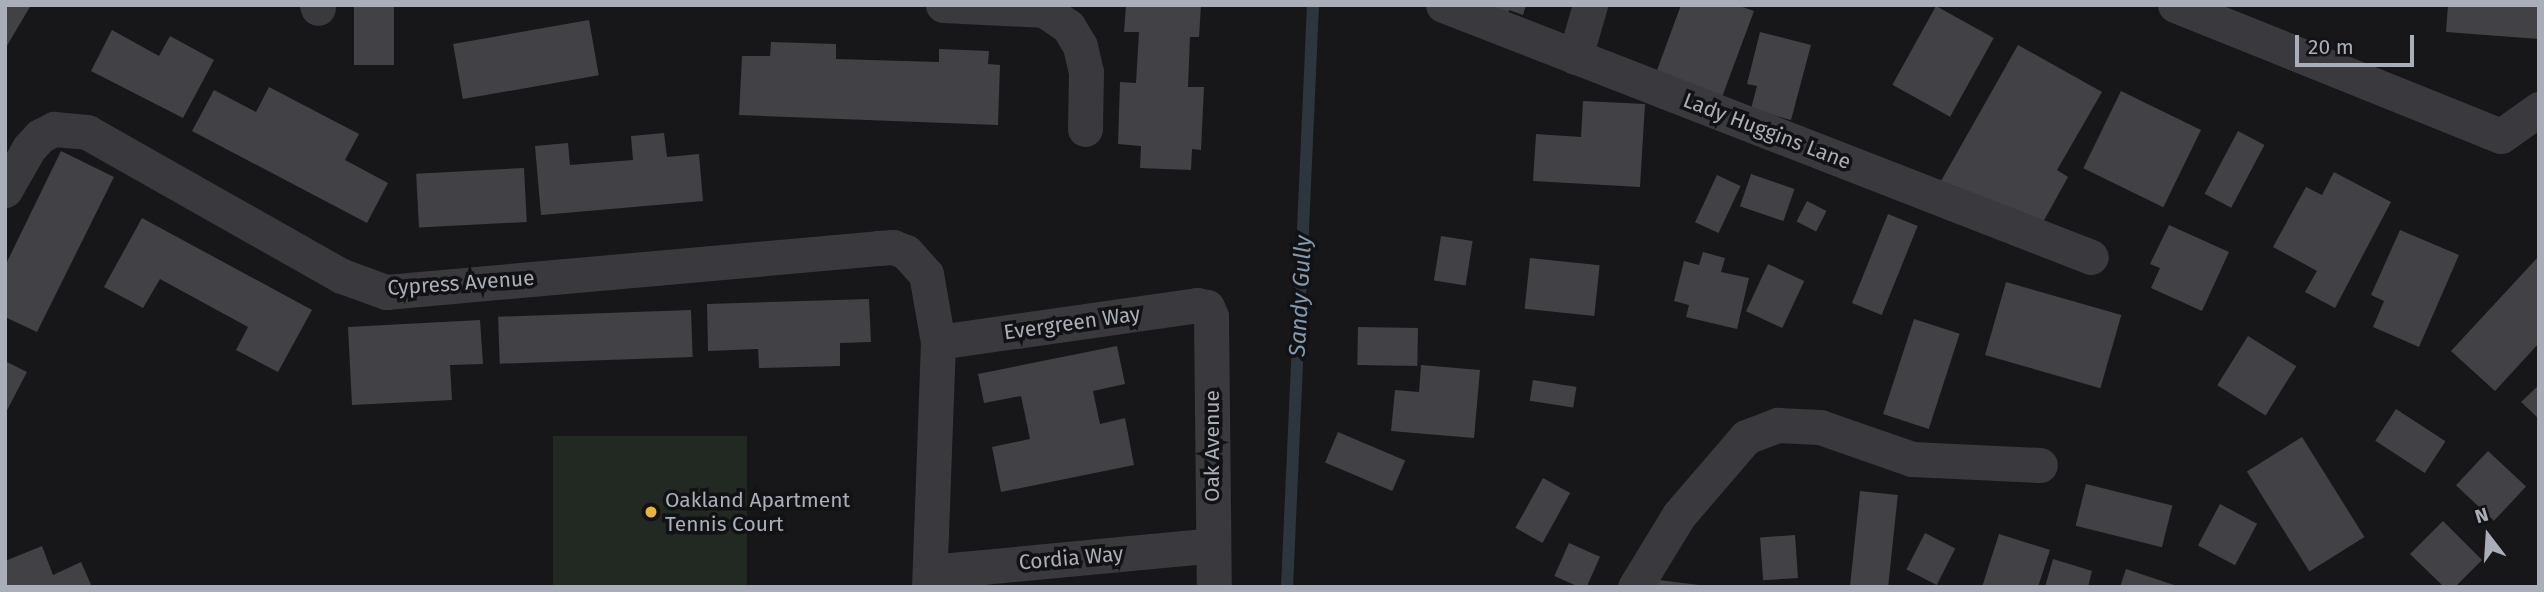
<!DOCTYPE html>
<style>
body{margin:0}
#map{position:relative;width:2544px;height:592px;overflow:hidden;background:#171719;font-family:"Fira Sans",sans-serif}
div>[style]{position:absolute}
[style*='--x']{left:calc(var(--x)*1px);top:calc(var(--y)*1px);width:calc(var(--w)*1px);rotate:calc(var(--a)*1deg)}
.green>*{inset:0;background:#222923;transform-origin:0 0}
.stream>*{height:12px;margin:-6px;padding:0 6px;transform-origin:6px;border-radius:6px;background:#2e363d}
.building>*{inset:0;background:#424246;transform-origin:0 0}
.street>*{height:35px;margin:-17.5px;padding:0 17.5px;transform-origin:17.5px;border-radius:17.5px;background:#39393e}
.dots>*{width:19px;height:19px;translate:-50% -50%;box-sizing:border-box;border:4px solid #121214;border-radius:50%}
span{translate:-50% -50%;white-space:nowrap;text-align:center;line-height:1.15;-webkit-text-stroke:7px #121214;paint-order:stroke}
.street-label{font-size:21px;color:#aaaeb8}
.poi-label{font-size:21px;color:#aaaeb8}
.left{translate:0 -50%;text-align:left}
.water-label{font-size:23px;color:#839bb1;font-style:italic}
.frame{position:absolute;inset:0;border:7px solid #aaaeb8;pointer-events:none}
.north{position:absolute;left:2453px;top:501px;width:70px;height:70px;-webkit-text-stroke:5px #121214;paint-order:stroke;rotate:343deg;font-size:19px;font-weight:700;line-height:28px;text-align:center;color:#aaaeb8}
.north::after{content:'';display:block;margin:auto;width:24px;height:32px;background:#aaaeb8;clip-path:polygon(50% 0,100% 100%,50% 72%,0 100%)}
.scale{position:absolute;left:2295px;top:35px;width:119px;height:32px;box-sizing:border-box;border:4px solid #aaaeb8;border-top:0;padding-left:9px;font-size:21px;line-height:24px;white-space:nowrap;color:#aaaeb8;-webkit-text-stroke:5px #121214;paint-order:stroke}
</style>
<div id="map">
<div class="green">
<i style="left:747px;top:436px;width:151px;height:194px;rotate:90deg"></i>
</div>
<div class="stream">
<i style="--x:1287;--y:587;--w:583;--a:-87.44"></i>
</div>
<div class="building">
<i style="clip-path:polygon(5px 5px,31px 5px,5px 49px)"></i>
<i style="left:354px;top:5px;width:40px;height:60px"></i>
<i style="clip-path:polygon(1126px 5px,1201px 5px,1199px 37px,1190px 37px,1188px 87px,1204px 87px,1201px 150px,1192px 149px,1191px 170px,1140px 168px,1141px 146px,1118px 144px,1120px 82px,1136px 83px,1139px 32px,1124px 32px)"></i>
<i style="clip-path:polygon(1463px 5px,1526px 5px,1523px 15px,1509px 10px,1507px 19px)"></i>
<i style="clip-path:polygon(1681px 5px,1737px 5px,1754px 11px,1722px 97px,1656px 73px)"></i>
<i style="clip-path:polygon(2448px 5px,2539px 5px,2539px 39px,2446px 32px)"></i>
<i style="left:1936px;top:6px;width:66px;height:90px;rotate:29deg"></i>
<i style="left:589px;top:20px;width:56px;height:138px;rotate:80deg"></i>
<i style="clip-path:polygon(112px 30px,159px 56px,170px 36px,214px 60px,183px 118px,91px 71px)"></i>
<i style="clip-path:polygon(1760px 32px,1811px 45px,1791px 120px,1751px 109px,1757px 86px,1747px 84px)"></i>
<i style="clip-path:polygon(771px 42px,836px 44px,836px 59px,939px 62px,939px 49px,989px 51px,988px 64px,1000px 65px,998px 125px,739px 115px,742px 56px,770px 56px)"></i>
<i style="clip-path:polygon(2018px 45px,2102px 92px,2057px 170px,2068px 177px,2037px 233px,1941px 181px)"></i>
<i style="clip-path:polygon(269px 87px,359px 134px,345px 160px,388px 183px,367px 223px,192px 131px,214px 90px,256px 112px)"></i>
<i style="left:2121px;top:91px;width:89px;height:86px;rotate:26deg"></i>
<i style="clip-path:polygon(1583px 101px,1645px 104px,1640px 187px,1533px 181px,1536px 134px,1581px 137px)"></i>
<i style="left:2238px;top:131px;width:30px;height:71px;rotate:28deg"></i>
<i style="clip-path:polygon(664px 133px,667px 157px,699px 154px,703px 201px,541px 215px,535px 146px,568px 143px,570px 165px,633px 160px,631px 136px)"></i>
<i style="clip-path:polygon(61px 151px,114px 177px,37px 332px,5px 317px,5px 266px)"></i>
<i style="left:524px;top:168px;width:54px;height:108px;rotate:87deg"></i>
<i style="clip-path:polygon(2334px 172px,2391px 202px,2335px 308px,2305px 292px,2317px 271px,2273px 247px,2306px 187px,2322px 195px)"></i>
<i style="left:1751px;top:174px;width:46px;height:34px;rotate:19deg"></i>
<i style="left:1717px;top:175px;width:26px;height:52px;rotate:25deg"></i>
<i style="left:1807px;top:201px;width:22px;height:23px;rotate:27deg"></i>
<i style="left:1888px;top:214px;width:32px;height:96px;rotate:22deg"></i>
<i style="clip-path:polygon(142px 218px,312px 310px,278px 372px,236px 350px,248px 327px,160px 279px,143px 308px,104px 287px)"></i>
<i style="clip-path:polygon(2169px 225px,2229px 252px,2202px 311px,2151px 288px,2160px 268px,2150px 264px)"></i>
<i style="clip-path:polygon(2400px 230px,2459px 255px,2419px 347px,2373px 327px,2384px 301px,2371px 295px)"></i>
<i style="left:1441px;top:236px;width:32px;height:45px;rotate:9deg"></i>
<i style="clip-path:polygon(1703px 252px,1725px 258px,1721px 272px,1749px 278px,1737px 329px,1686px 317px,1689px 305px,1674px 301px,1684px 261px,1699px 265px)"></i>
<i style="clip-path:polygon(2539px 256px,2539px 343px,2495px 391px,2451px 351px)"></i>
<i style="left:1530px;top:258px;width:70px;height:51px;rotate:6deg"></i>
<i style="left:1768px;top:264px;width:40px;height:52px;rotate:25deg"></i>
<i style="left:2006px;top:282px;width:120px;height:76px;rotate:16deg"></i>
<i style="clip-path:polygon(869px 299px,871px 342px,840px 343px,840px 366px,759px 368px,758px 349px,708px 351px,707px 304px)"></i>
<i style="left:691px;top:310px;width:47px;height:193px;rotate:88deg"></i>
<i style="left:1914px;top:319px;width:48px;height:100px;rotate:18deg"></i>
<i style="clip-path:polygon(480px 320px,483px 364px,450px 365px,452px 400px,352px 405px,348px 327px)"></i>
<i style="left:1358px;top:327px;width:60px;height:38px;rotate:1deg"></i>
<i style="left:2248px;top:336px;width:57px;height:58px;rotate:32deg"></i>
<i style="clip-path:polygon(1117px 346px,1125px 384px,1093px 391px,1100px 424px,1125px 418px,1134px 465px,1001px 492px,992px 447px,1030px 439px,1021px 396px,984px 403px,978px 374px)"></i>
<i style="clip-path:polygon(5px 361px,27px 372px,5px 414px)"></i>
<i style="clip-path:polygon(1421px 365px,1480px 370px,1474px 438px,1391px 431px,1395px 390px,1419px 392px)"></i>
<i style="left:1533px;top:380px;width:44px;height:21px;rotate:9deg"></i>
<i style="clip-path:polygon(2539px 385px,2539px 419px,2521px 402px)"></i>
<i style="left:2396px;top:409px;width:59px;height:38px;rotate:33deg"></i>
<i style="left:1338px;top:432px;width:73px;height:33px;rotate:23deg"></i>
<i style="left:2302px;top:437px;width:118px;height:65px;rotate:58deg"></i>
<i style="left:2488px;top:451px;width:52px;height:47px;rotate:43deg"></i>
<i style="left:1543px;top:478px;width:31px;height:57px;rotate:29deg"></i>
<i style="left:2086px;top:484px;width:89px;height:43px;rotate:14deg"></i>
<i style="left:1860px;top:491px;width:38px;height:97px;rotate:6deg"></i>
<i style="left:2220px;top:504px;width:42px;height:47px;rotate:28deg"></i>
<i style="clip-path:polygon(2443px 521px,2482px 560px,2455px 587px,2444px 587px,2410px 554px)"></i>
<i style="left:1925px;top:533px;width:34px;height:41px;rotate:27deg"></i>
<i style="clip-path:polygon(1999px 534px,2050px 550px,2038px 587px,1982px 587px)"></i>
<i style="left:1795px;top:535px;width:43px;height:35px;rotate:86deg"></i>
<i style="left:1569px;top:543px;width:34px;height:36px;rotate:24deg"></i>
<i style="clip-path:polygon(42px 546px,53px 575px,81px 562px,92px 587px,6px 587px,5px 561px)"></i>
<i style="clip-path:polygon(2053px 559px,2092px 571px,2088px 587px,2045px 587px)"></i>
<i style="clip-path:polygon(2126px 569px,2177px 586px,2177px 587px,2120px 587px)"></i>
<i style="clip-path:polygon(1651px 579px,1699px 585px,1699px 587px,1650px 587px)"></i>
</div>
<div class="street">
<i style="--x:317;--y:5;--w:3;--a:72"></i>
<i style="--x:943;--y:5;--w:101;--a:2.8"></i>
<i style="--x:1044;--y:10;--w:29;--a:34"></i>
<i style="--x:1068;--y:26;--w:23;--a:59"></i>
<i style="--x:1080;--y:46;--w:27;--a:77"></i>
<i style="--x:1086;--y:72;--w:57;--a:91"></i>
<i style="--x:1443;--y:5;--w:695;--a:21.25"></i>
<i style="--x:2175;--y:5;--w:351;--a:21.9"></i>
<i style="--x:2501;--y:136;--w:47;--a:-35.4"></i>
<i style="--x:1575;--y:57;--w:54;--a:-73.9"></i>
<i style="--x:5;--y:190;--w:48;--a:-60.3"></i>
<i style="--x:29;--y:148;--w:16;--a:-47"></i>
<i style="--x:40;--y:136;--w:16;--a:-27"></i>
<i style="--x:54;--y:129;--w:33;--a:5"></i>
<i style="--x:87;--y:132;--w:293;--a:29.5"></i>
<i style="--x:342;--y:276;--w:47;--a:20"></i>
<i style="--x:386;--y:292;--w:494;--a:-5.1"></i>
<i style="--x:878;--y:248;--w:15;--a:-4"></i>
<i style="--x:893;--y:247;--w:14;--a:21"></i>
<i style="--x:906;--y:252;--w:30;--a:48"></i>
<i style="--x:926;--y:274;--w:69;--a:80"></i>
<i style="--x:938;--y:342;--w:245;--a:92.1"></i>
<i style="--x:938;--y:342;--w:262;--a:-8.1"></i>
<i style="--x:1197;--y:305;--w:10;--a:11"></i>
<i style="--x:1207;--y:307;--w:10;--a:66"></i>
<i style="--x:1211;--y:316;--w:271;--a:89.4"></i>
<i style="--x:930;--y:572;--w:284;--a:-5.4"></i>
<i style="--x:1635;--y:587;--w:84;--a:-58.6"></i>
<i style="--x:1679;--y:515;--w:103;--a:-49.3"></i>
<i style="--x:1746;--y:437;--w:34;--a:-21"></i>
<i style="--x:1778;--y:425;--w:42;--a:2.7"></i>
<i style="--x:1820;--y:427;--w:97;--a:19.2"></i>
<i style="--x:1912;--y:459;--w:128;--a:2.7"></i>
</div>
<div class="dots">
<i style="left:651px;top:512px;background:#e8b440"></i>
</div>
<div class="street-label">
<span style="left:1767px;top:131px;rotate:21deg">Lady Huggins Lane</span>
<span style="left:461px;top:283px;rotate:-4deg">Cypress Avenue</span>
<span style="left:1072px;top:323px;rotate:-8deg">Evergreen Way</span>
<span style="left:1212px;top:446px;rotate:-90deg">Oak Avenue</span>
<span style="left:1071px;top:558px;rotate:-5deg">Cordia Way</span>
</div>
<div class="poi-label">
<span class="left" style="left:665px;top:512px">Oakland Apartment<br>Tennis Court</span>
</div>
<div class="water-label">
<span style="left:1300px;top:296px;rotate:-87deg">Sandy Gully</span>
</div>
<div class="frame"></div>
<div class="north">N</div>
<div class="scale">20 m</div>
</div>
